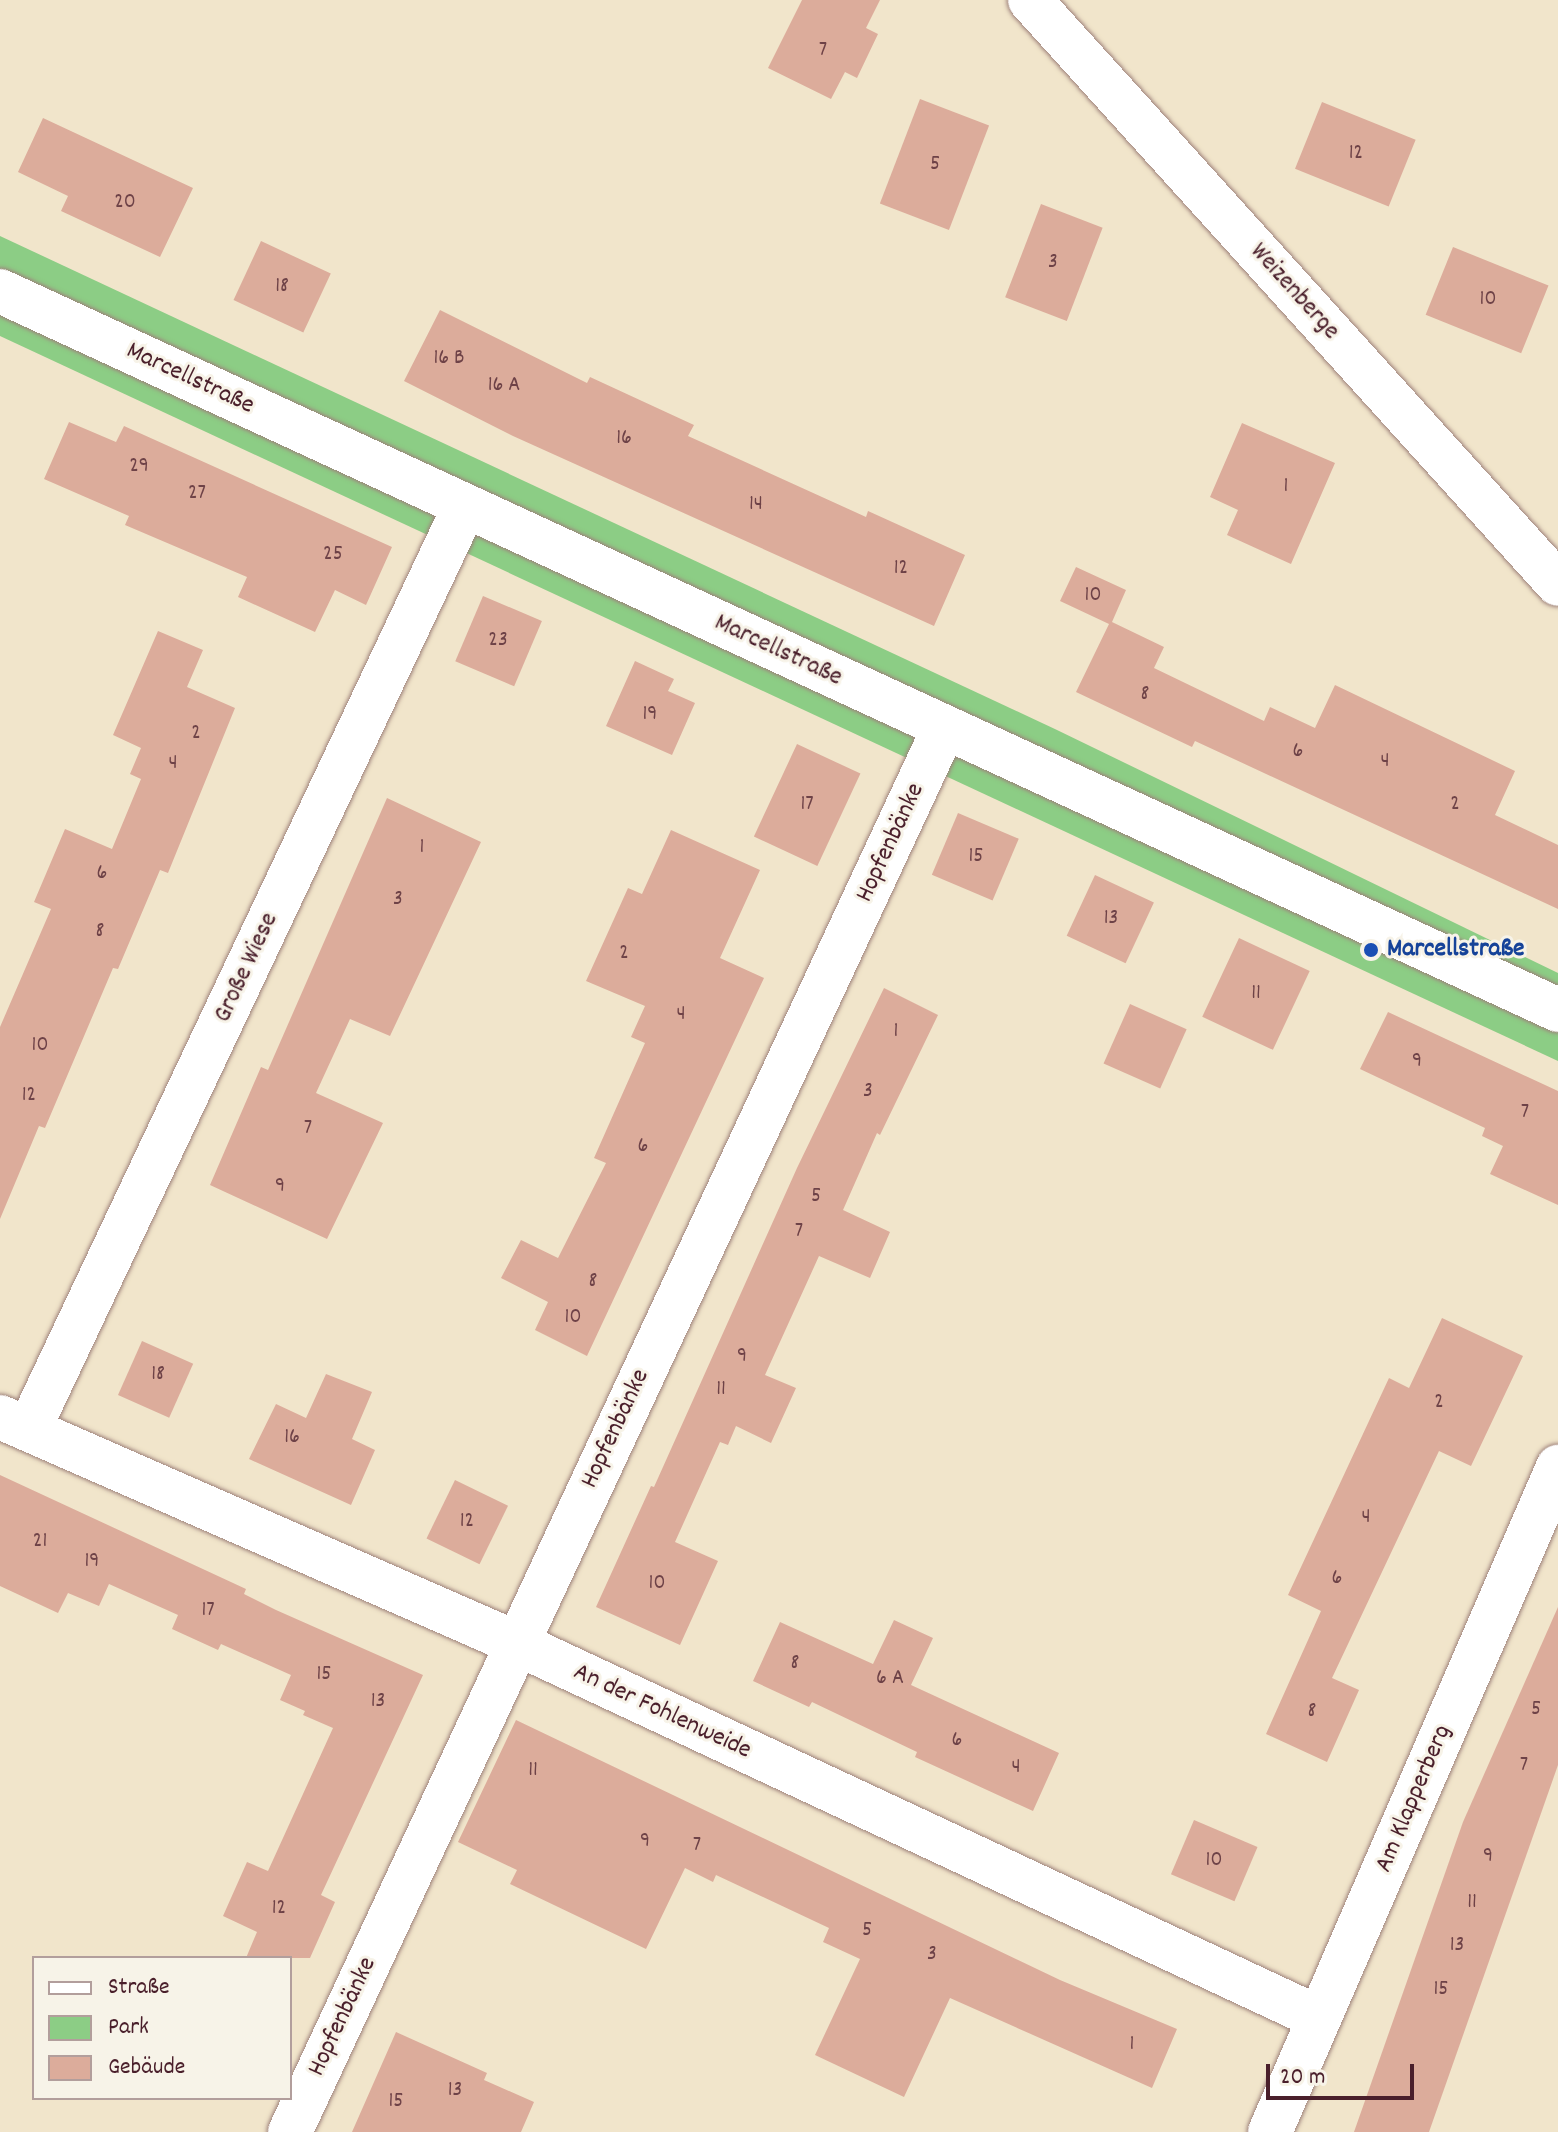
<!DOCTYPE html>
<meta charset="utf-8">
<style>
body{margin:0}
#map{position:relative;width:1558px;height:2132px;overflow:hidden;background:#f1e5cb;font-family:Dekko,sans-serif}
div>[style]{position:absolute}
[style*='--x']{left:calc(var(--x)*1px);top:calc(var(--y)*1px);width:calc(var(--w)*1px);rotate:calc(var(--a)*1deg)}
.green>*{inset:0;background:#8ccd85}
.building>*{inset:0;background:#dcac9b;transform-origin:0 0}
.roads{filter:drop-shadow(0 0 2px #9e827b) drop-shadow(0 0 2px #9e827b)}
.minor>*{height:44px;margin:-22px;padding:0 22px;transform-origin:22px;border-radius:22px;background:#fff}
.tertiary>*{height:44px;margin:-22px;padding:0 22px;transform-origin:22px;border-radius:22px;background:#fff}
.dots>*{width:22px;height:22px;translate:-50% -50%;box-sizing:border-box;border:4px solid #f7f3e8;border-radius:50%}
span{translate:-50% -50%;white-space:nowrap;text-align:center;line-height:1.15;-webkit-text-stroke:6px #f7f3e8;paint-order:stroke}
.number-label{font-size:22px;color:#6e4247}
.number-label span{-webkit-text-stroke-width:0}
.street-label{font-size:26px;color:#4a1f2b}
.transit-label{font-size:26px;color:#164399;font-weight:700}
.left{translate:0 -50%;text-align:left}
.legend{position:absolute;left:32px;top:1956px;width:260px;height:144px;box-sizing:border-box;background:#f7f3e8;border:2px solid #b29e9c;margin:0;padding:10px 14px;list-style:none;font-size:24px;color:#4a1f2b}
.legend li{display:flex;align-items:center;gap:16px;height:40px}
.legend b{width:40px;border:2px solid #b29e9c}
.scale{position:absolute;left:1266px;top:2064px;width:148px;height:36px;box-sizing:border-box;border:4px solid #4a1f2b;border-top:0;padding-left:10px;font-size:24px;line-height:28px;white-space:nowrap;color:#4a1f2b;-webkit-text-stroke:6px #f7f3e8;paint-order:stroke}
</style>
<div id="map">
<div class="green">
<i style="clip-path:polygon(0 236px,1057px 730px,1558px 973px,1558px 1061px,0 336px)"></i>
</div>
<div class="building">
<i style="clip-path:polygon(802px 0,880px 0,866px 28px,878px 34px,857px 78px,845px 72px,831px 99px,768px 68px)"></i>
<i style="left:920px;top:99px;width:74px;height:112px;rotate:21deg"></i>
<i style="left:1322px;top:102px;width:101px;height:72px;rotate:22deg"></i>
<i style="clip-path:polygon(43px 118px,193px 188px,160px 257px,61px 211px,68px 196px,18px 172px)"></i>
<i style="left:1041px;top:204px;width:66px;height:100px;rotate:21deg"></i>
<i style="left:261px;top:241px;width:77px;height:65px;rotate:25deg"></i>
<i style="left:1453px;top:247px;width:103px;height:73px;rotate:22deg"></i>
<i style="clip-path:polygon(440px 310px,587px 383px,590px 377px,694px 425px,688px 436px,866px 517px,868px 511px,965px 555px,934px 626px,513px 436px,404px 381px)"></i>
<i style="clip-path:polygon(69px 422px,116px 442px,124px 426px,392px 547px,366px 605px,335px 590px,315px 632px,238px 597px,247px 577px,125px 525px,129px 516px,44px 479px)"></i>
<i style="clip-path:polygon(1242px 423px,1335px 463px,1291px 564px,1227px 535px,1238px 510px,1210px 497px)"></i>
<i style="clip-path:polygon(1076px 567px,1126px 590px,1112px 622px,1164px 647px,1154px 668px,1264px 721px,1270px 707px,1315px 728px,1335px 685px,1515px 771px,1495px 815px,1558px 845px,1558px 909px,1195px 741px,1192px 747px,1076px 692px,1109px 624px,1060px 601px)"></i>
<i style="left:483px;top:596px;width:64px;height:71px;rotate:23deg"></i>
<i style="clip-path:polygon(158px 631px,203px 650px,187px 687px,235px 708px,168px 873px,160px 870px,118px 969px,113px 968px,45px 1128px,39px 1126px,0 1219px,0 1027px,51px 909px,34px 902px,65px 829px,112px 849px,141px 779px,130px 774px,141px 748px,113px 735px)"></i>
<i style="clip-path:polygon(635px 661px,674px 679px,668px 691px,695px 703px,672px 755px,606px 726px)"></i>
<i style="left:797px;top:744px;width:70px;height:102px;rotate:25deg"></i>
<i style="clip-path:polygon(387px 798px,481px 842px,390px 1036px,350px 1019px,316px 1093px,383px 1123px,327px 1239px,210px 1185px,261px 1067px,268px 1070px)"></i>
<i style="left:958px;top:813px;width:66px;height:67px;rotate:23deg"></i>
<i style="clip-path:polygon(671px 830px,760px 870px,720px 958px,764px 978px,587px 1356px,535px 1330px,548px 1302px,501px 1278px,521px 1240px,558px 1258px,606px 1163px,594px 1158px,645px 1043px,631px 1037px,645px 1006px,586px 981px,628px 888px,642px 894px)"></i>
<i style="left:1095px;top:875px;width:65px;height:67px;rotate:25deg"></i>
<i style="left:1239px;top:938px;width:78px;height:87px;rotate:25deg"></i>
<i style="clip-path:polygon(884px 988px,938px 1015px,880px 1135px,877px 1133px,843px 1210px,890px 1232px,870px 1278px,819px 1256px,765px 1375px,796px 1388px,771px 1443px,736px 1426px,728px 1445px,720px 1442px,675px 1542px,718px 1561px,680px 1645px,596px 1607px,651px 1486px,654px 1487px,797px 1168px)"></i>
<i style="left:1130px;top:1004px;width:62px;height:65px;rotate:24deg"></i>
<i style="clip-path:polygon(1388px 1012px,1558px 1091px,1558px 1205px,1490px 1174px,1503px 1146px,1482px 1136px,1485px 1128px,1360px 1069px)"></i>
<i style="clip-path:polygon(1442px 1318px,1523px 1356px,1471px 1466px,1439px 1451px,1332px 1678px,1359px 1690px,1327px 1762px,1266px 1734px,1321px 1611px,1288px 1595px,1389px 1378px,1409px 1388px)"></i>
<i style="left:142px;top:1341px;width:56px;height:59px;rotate:24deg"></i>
<i style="clip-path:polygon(326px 1374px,372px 1392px,352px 1439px,375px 1450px,351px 1505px,249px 1459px,276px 1404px,306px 1418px)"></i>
<i style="clip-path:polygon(0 1475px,246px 1589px,244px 1594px,276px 1610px,423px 1675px,321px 1895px,335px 1902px,310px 1958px,246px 1958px,257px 1932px,223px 1916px,247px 1862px,268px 1871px,333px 1728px,303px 1715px,305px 1711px,280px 1700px,291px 1675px,221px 1644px,218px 1650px,172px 1629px,178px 1615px,109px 1584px,99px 1606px,68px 1593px,58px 1613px,0 1586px)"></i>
<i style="left:455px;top:1480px;width:59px;height:65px;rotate:26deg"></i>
<i style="clip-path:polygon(1558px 1607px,1558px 1765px,1429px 2132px,1354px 2132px,1463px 1822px)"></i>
<i style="clip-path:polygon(894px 1620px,933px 1638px,911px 1685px,1059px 1753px,1033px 1811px,915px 1757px,917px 1752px,812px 1702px,809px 1707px,753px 1681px,780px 1622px,873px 1664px)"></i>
<i style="clip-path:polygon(516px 1720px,1060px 1980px,1177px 2029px,1152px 2088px,950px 1998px,904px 2097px,815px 2055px,860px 1959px,823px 1942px,829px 1928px,716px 1875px,713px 1882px,685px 1868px,646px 1949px,510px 1884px,517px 1870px,458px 1842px)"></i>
<i style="left:1194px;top:1820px;width:69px;height:59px;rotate:23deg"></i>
<i style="clip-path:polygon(396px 2032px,487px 2073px,484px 2080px,534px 2102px,521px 2132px,352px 2132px)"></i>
</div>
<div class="roads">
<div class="minor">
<i style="--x:0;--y:1417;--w:563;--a:23.65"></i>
<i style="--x:516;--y:1643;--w:886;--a:25.03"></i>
<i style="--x:29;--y:1429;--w:1021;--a:-64.72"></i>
<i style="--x:290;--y:2132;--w:1549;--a:-65.02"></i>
<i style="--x:1270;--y:2132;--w:725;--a:-66.58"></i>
</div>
<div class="tertiary">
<i style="--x:1030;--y:0;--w:787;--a:47.88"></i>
<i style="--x:0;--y:291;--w:1716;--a:24.77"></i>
</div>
</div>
<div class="dots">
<i style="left:1371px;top:950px;background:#1a4fb4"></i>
</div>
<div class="number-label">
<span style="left:823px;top:51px">7</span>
<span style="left:1356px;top:154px">12</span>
<span style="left:935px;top:165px">5</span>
<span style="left:125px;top:203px">20</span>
<span style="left:1053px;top:263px">3</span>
<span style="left:282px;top:287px">18</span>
<span style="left:1488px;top:300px">10</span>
<span style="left:449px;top:359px">16 B</span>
<span style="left:504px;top:386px">16 A</span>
<span style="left:624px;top:439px">16</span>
<span style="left:139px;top:467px">29</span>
<span style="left:1286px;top:487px">1</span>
<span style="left:197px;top:494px">27</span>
<span style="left:756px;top:505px">14</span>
<span style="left:333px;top:555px">25</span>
<span style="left:901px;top:569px">12</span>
<span style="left:1093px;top:596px">10</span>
<span style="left:498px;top:641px">23</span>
<span style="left:1145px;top:695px">8</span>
<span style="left:650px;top:715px">19</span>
<span style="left:196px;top:734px">2</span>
<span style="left:1298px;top:752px">6</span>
<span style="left:1385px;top:762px">4</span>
<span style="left:173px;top:764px">4</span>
<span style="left:807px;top:805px">17</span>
<span style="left:1455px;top:805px">2</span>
<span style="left:422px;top:848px">1</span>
<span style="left:976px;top:857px">15</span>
<span style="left:102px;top:874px">6</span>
<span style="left:398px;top:900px">3</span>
<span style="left:1111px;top:919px">13</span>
<span style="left:100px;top:932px">8</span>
<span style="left:624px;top:954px">2</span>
<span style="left:1256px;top:994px">11</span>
<span style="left:681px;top:1015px">4</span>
<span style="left:896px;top:1032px">1</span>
<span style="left:40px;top:1046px">10</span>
<span style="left:1417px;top:1062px">9</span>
<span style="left:868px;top:1092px">3</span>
<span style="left:29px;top:1096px">12</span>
<span style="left:1525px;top:1113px">7</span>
<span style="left:308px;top:1129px">7</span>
<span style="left:643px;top:1147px">6</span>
<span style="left:280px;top:1187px">9</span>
<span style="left:816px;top:1197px">5</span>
<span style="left:799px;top:1232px">7</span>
<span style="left:593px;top:1282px">8</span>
<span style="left:573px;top:1318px">10</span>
<span style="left:742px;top:1357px">9</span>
<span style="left:158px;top:1375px">18</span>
<span style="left:721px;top:1390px">11</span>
<span style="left:1439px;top:1403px">2</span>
<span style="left:292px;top:1438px">16</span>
<span style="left:1366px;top:1518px">4</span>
<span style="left:467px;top:1522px">12</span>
<span style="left:40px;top:1542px">21</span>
<span style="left:92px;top:1562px">19</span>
<span style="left:1337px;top:1579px">6</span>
<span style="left:657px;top:1584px">10</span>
<span style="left:208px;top:1611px">17</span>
<span style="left:795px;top:1664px">8</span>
<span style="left:324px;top:1675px">15</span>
<span style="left:890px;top:1679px">6 A</span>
<span style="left:378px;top:1702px">13</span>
<span style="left:1536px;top:1710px">5</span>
<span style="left:1312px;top:1712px">8</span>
<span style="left:957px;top:1741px">6</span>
<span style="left:1524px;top:1766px">7</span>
<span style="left:1016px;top:1768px">4</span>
<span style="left:533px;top:1771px">11</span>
<span style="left:645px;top:1842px">9</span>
<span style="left:697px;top:1846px">7</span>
<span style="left:1488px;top:1857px">9</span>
<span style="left:1214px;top:1861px">10</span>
<span style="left:1472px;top:1903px">11</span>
<span style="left:279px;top:1909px">12</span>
<span style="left:867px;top:1931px">5</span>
<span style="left:1457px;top:1946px">13</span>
<span style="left:932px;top:1955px">3</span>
<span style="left:1441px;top:1990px">15</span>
<span style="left:1132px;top:2045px">1</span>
<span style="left:455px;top:2091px">13</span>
<span style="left:396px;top:2102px">15</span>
</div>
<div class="street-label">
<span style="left:1294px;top:292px;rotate:48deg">Weizenberge</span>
<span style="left:190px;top:379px;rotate:25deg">Marcellstraße</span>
<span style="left:778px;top:651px;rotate:25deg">Marcellstraße</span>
<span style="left:891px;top:843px;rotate:-65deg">Hopfenbänke</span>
<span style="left:247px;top:968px;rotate:-65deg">Große Wiese</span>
<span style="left:616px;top:1429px;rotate:-65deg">Hopfenbänke</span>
<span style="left:662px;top:1712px;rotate:25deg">An der Fohlenweide</span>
<span style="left:1414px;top:1799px;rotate:-67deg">Am Klapperberg</span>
<span style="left:343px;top:2017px;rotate:-65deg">Hopfenbänke</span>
</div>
<div class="transit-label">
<span class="left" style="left:1387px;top:950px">Marcellstraße</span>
</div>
<ul class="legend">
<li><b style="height:10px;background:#fff"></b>Straße</li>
<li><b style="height:22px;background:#8ccd85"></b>Park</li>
<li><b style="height:22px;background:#dcac9b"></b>Gebäude</li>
</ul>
<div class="scale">20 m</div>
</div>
